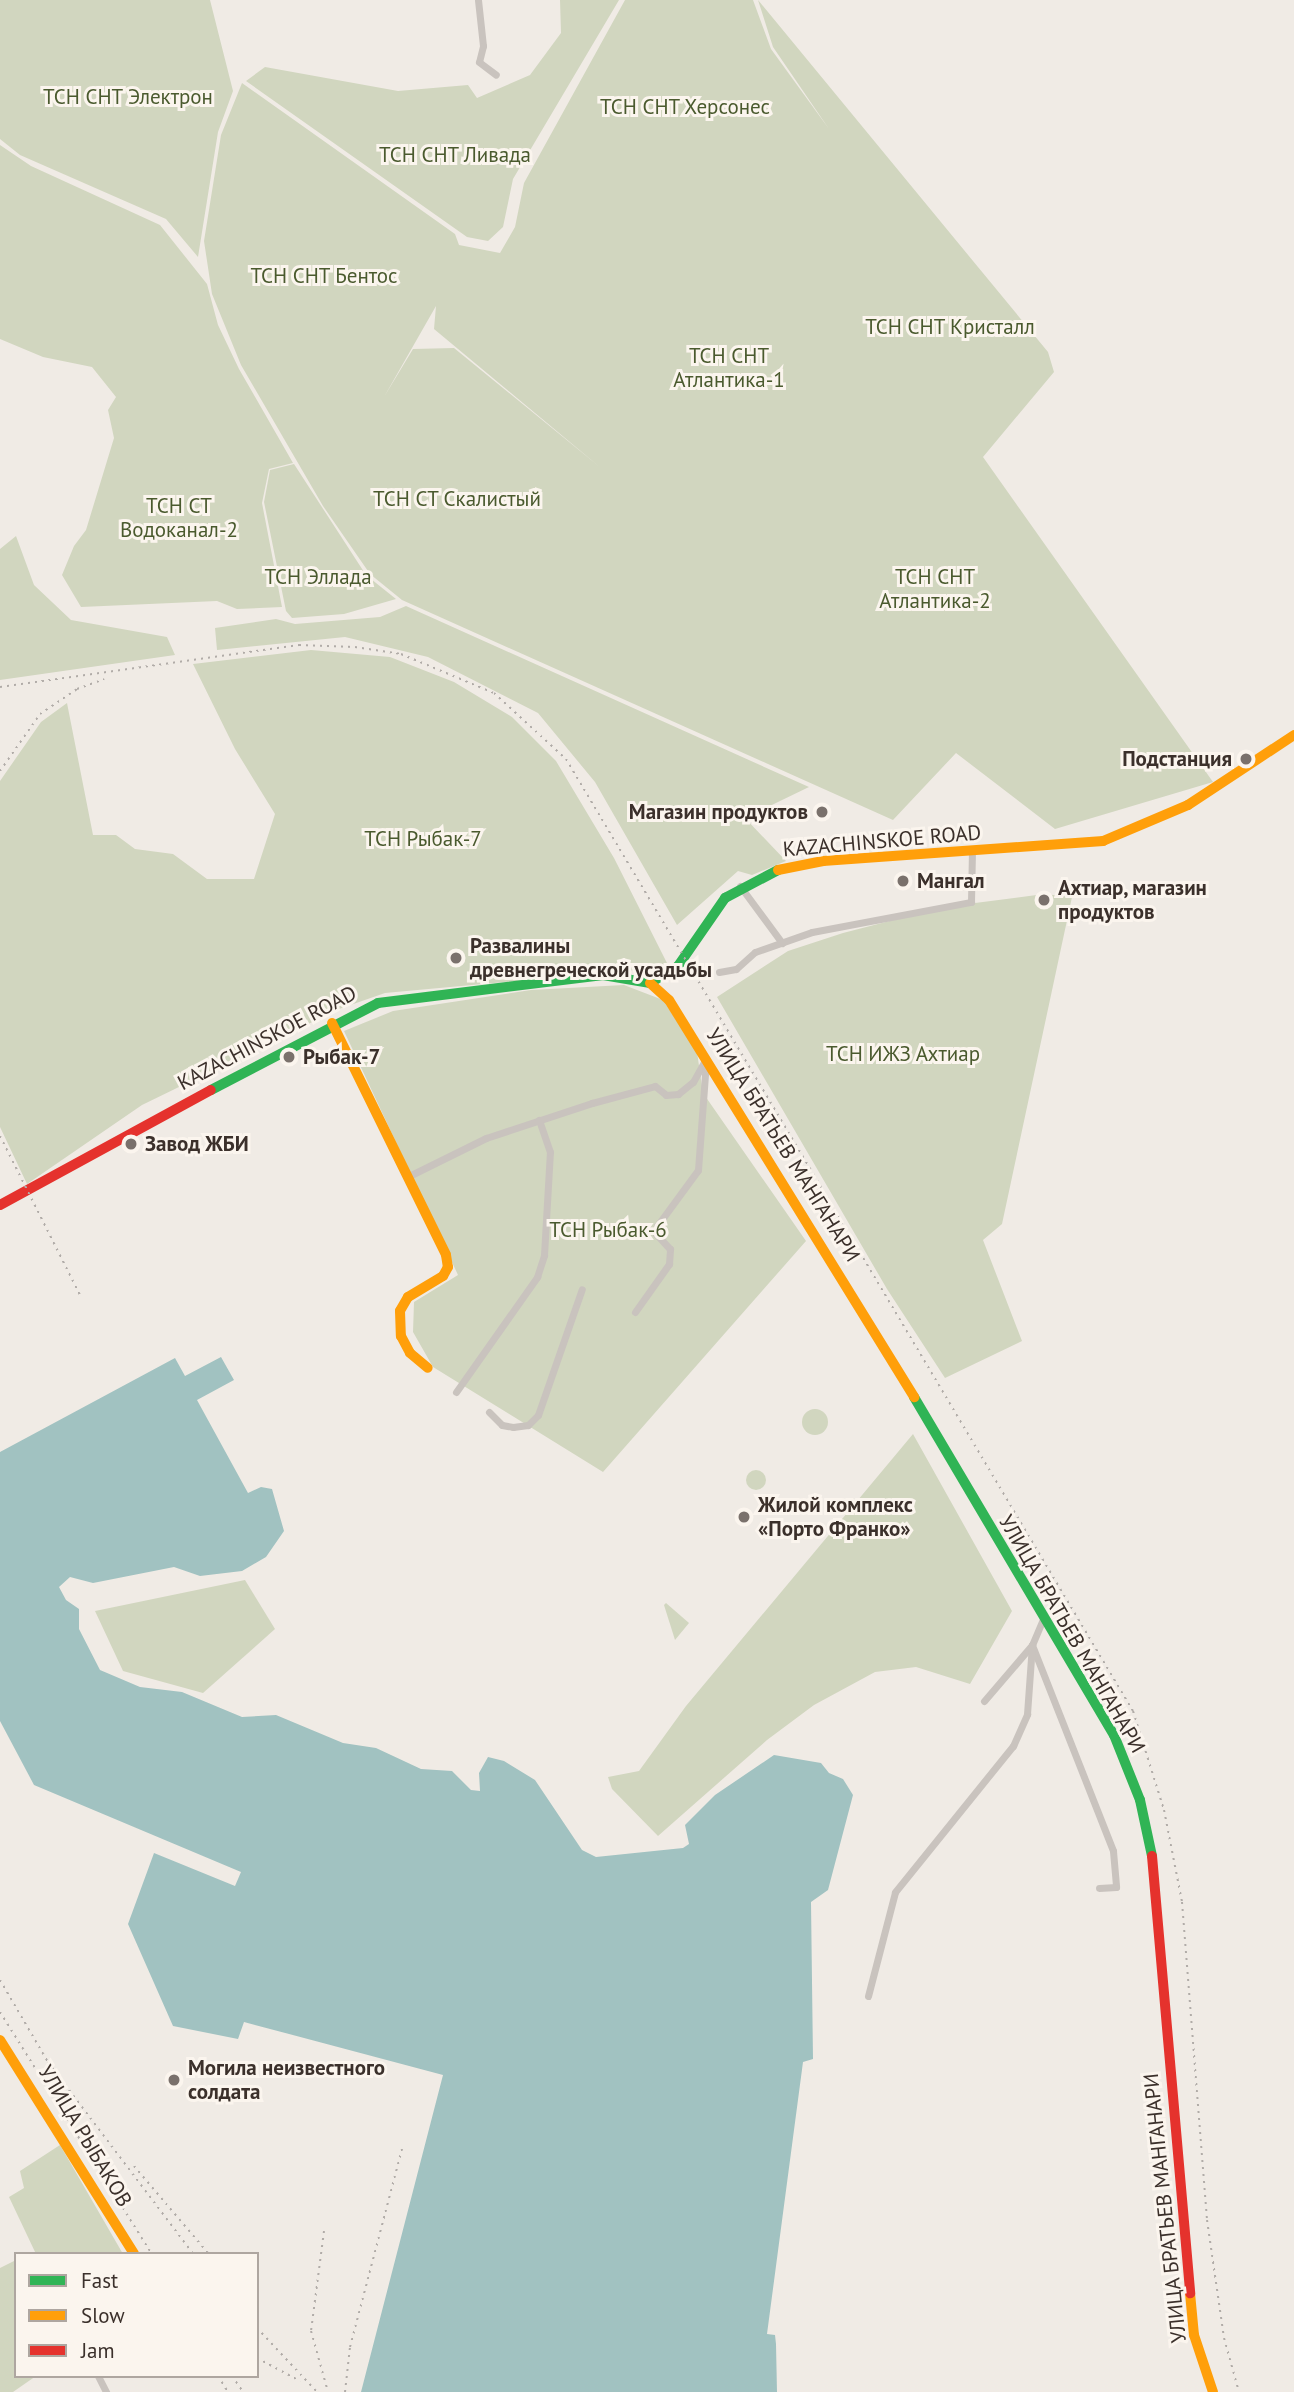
<!DOCTYPE html>
<meta charset="utf-8">
<style>
body{margin:0}
#map{position:relative;width:1294px;height:2392px;overflow:hidden;background:#f0ebe5;font-family:"PT Sans",sans-serif}
div>[style]{position:absolute}
[style*='--x']{left:calc(var(--x)*1px);top:calc(var(--y)*1px);width:calc(var(--w)*1px);rotate:calc(var(--a)*1deg)}
.green>*{inset:0;background:#d1d6bf}
.round{border-radius:50%}
.water>*{inset:0;background:#a1c2c1}
.street>*{height:7px;margin:-3.5px;padding:0 3.5px;transform-origin:3.5px;border-radius:3.5px;background:#c9c3be}
.fast>*{height:10px;margin:-5px;padding:0 5px;transform-origin:5px;border-radius:5px;background:#30b455}
.slow>*{height:10px;margin:-5px;padding:0 5px;transform-origin:5px;border-radius:5px;background:#ff9f0a}
.jam>*{height:10px;margin:-5px;padding:0 5px;transform-origin:5px;border-radius:5px;background:#e5322d}
.rail>*{height:2px;margin-top:-1px;transform-origin:0;background:repeating-linear-gradient(90deg,#b1aca8 0 2px,transparent 0 7px)}
.dots>*{width:19px;height:19px;translate:-50% -50%;box-sizing:border-box;border:4px solid #fbf5ee;border-radius:50%}
span{translate:-50% -50%;white-space:nowrap;text-align:center;line-height:1.15;-webkit-text-stroke:6px #fbf5ee;paint-order:stroke}
.park-label{font-size:21px;color:#4a5a2e}
.poi-label{font-size:21px;color:#3b302b;font-weight:700}
.right{translate:-100% -50%;text-align:right}
.left{translate:0 -50%;text-align:left}
.street-label{font-size:21px;color:#3b302b}
.legend{position:absolute;left:14px;top:2252px;width:245px;height:126px;box-sizing:border-box;background:#fbf5ee;border:2px solid #aea6a0;margin:0;padding:9px 12px;list-style:none;font-size:21px;color:#3b302b}
.legend li{display:flex;align-items:center;gap:14px;height:35px}
.legend b{width:35px;border:2px solid #aea6a0}
</style>
<div id="map">
<div class="green">
<i style="clip-path:polygon(0 0,210px 0,233px 91px,218px 132px,198px 257px,166px 219px,20px 155px,0 139px)"></i>
<i style="clip-path:polygon(560px 0,619px 0,513px 179px,503px 227px,488px 241px,467px 237px,246px 81px,265px 67px,398px 91px,468px 85px,477px 98px,530px 75px,561px 33px)"></i>
<i style="clip-path:polygon(evenodd,625px 0,753px 0,771px 49px,829px 129px,773px 47px,758px 0,1048px 352px,1054px 372px,983px 457px,1213px 782px,1055px 829px,956px 753px,893px 820px,402px 600px,370px 574px,323px 506px,241px 365px,212px 294px,204px 241px,221px 135px,242px 83px,455px 234px,459px 245px,500px 253px,515px 227px,524px 183px,625px 0,436px 306px,434px 329px,601px 468px,454px 348px,413px 349px,384px 397px,436px 306px)"></i>
<i style="clip-path:polygon(0 145px,31px 166px,160px 225px,207px 284px,218px 325px,239px 369px,293px 463px,269px 469px,262px 503px,282px 607px,237px 609px,217px 601px,81px 607px,62px 575px,74px 546px,86px 530px,114px 438px,108px 410px,116px 397px,92px 367px,43px 357px,0 339px)"></i>
<i style="clip-path:polygon(294px 464px,366px 575px,396px 599px,344px 614px,292px 618px,286px 611px,264px 502px,270px 470px)"></i>
<i style="clip-path:polygon(16px 536px,34px 585px,71px 620px,167px 637px,175px 655px,0 680px,0 549px)"></i>
<i style="clip-path:polygon(406px 606px,809px 787px,745px 818px,786px 861px,752px 875px,738px 871px,677px 925px,595px 782px,538px 713px,428px 657px,345px 637px,217px 650px,215px 628px,276px 619px,295px 624px,380px 617px)"></i>
<i style="clip-path:polygon(311px 650px,390px 657px,454px 682px,512px 717px,556px 761px,614px 858px,669px 967px,385px 993px,339px 1009px,142px 1105px,27px 1184px,0 1127px,0 781px,41px 722px,67px 703px,93px 835px,116px 835px,135px 849px,173px 854px,207px 879px,254px 879px,275px 814px,235px 749px,193px 664px)"></i>
<i style="clip-path:polygon(1044px 894px,1072px 897px,1002px 1224px,983px 1240px,1022px 1341px,945px 1378px,887px 1289px,717px 997px,788px 951px,843px 933px,944px 907px)"></i>
<i style="clip-path:polygon(624px 985px,663px 1000px,697px 1052px,703px 1093px,806px 1241px,603px 1472px,433px 1367px,413px 1332px,414px 1302px,458px 1275px,344px 1031px,393px 1011px,531px 990px)"></i>
<i class="round" style="left:802px;top:1409px;width:26px;height:26px"></i>
<i style="clip-path:polygon(913px 1434px,1012px 1611px,970px 1684px,916px 1667px,875px 1672px,814px 1705px,767px 1740px,658px 1836px,612px 1789px,608px 1777px,639px 1771px,686px 1706px)"></i>
<i class="round" style="left:746px;top:1470px;width:20px;height:20px"></i>
<i style="clip-path:polygon(245px 1580px,275px 1629px,203px 1693px,123px 1671px,95px 1611px)"></i>
<i style="clip-path:polygon(666px 1603px,689px 1623px,675px 1640px,664px 1605px)"></i>
<i style="clip-path:polygon(60px 2145px,123px 2254px,36px 2254px,9px 2197px,24px 2188px,20px 2171px)"></i>
<i style="clip-path:polygon(16px 2260px,16px 2376px,36px 2376px,13px 2392px,0 2392px,0 2268px)"></i>
</div>
<div class="water">
<i style="clip-path:polygon(221px 1357px,234px 1380px,197px 1400px,248px 1493px,261px 1487px,272px 1489px,284px 1531px,266px 1557px,242px 1571px,200px 1576px,174px 1567px,93px 1583px,70px 1577px,59px 1587px,66px 1600px,79px 1609px,79px 1629px,100px 1670px,140px 1687px,182px 1692px,242px 1717px,276px 1715px,343px 1743px,376px 1748px,421px 1769px,452px 1771px,471px 1790px,480px 1791px,479px 1773px,488px 1757px,504px 1761px,535px 1780px,582px 1850px,596px 1857px,683px 1848px,689px 1844px,685px 1825px,715px 1795px,774px 1755px,821px 1763px,829px 1773px,843px 1779px,853px 1795px,828px 1890px,811px 1902px,813px 2059px,803px 2062px,767px 2334px,775px 2335px,776px 2344px,777px 2392px,361px 2392px,443px 2075px,244px 2022px,238px 2039px,173px 2026px,128px 1924px,154px 1853px,235px 1886px,241px 1872px,34px 1785px,0 1721px,0 1452px,175px 1358px,185px 1376px)"></i>
</div>
<div class="street">
<i style="--x:478;--y:0;--w:46;--a:83.8"></i>
<i style="--x:483;--y:46;--w:16;--a:104"></i>
<i style="--x:479;--y:62;--w:21;--a:37"></i>
<i style="--x:740;--y:886;--w:71;--a:53.6"></i>
<i style="--x:719;--y:972;--w:17;--a:-10"></i>
<i style="--x:736;--y:969;--w:25;--a:-42"></i>
<i style="--x:755;--y:952;--w:60;--a:-19.3"></i>
<i style="--x:812;--y:932;--w:162;--a:-10.7"></i>
<i style="--x:971;--y:902;--w:51;--a:-88.9"></i>
<i style="--x:407;--y:1177;--w:88;--a:-26.3"></i>
<i style="--x:486;--y:1138;--w:112;--a:-18.3"></i>
<i style="--x:592;--y:1103;--w:65;--a:-15.1"></i>
<i style="--x:655;--y:1086;--w:14;--a:39"></i>
<i style="--x:666;--y:1095;--w:12;--a:-5"></i>
<i style="--x:678;--y:1094;--w:19;--a:-39"></i>
<i style="--x:693;--y:1082;--w:26;--a:-61"></i>
<i style="--x:635;--y:1312;--w:59;--a:-54.7"></i>
<i style="--x:669;--y:1264;--w:15;--a:-86"></i>
<i style="--x:670;--y:1249;--w:21;--a:-133"></i>
<i style="--x:656;--y:1234;--w:8;--a:-83"></i>
<i style="--x:657;--y:1226;--w:69;--a:-53.8"></i>
<i style="--x:698;--y:1170;--w:110;--a:-85.8"></i>
<i style="--x:456;--y:1392;--w:141;--a:-54.8"></i>
<i style="--x:537;--y:1277;--w:23;--a:-72"></i>
<i style="--x:544;--y:1255;--w:103;--a:-86.7"></i>
<i style="--x:550;--y:1152;--w:34;--a:-109"></i>
<i style="--x:489;--y:1412;--w:18;--a:45"></i>
<i style="--x:502;--y:1425;--w:11;--a:10"></i>
<i style="--x:513;--y:1427;--w:15;--a:-8"></i>
<i style="--x:528;--y:1425;--w:14;--a:-45"></i>
<i style="--x:538;--y:1415;--w:133;--a:-70.8"></i>
<i style="--x:1043;--y:1619;--w:28;--a:113"></i>
<i style="--x:1032;--y:1645;--w:221;--a:68.5"></i>
<i style="--x:1113;--y:1851;--w:36;--a:85"></i>
<i style="--x:1116;--y:1887;--w:17;--a:177"></i>
<i style="--x:984;--y:1701;--w:74;--a:-49.4"></i>
<i style="--x:868;--y:1996;--w:107;--a:-75.4"></i>
<i style="--x:895;--y:1892;--w:188;--a:-51.1"></i>
<i style="--x:1013;--y:1746;--w:35;--a:-66"></i>
<i style="--x:1027;--y:1714;--w:69;--a:-85.9"></i>
<i style="--x:98;--y:2376;--w:18;--a:63"></i>
</div>
<div class="fast">
<i style="--x:211;--y:1090;--w:188;--a:-27.5"></i>
<i style="--x:378;--y:1003;--w:227;--a:-7.1"></i>
<i style="--x:603;--y:975;--w:48;--a:9.7"></i>
<i style="--x:650;--y:983;--w:33;--a:-31"></i>
<i style="--x:678;--y:966;--w:83;--a:-55.3"></i>
<i style="--x:725;--y:898;--w:60;--a:-27.8"></i>
<i style="--x:914;--y:1397;--w:393;--a:59.4"></i>
<i style="--x:1114;--y:1735;--w:70;--a:68.2"></i>
<i style="--x:1140;--y:1800;--w:57;--a:77.9"></i>
</div>
<div class="slow">
<i style="--x:778;--y:870;--w:46;--a:-11.3"></i>
<i style="--x:823;--y:861;--w:281;--a:-4.1"></i>
<i style="--x:1103;--y:841;--w:92;--a:-23"></i>
<i style="--x:1188;--y:805;--w:127;--a:-33.4"></i>
<i style="--x:650;--y:983;--w:25;--a:42"></i>
<i style="--x:669;--y:1000;--w:467;--a:58.3"></i>
<i style="--x:332;--y:1023;--w:258;--a:63.8"></i>
<i style="--x:446;--y:1255;--w:12;--a:81"></i>
<i style="--x:448;--y:1267;--w:10;--a:119"></i>
<i style="--x:443;--y:1276;--w:41;--a:149"></i>
<i style="--x:408;--y:1297;--w:16;--a:120"></i>
<i style="--x:400;--y:1311;--w:25;--a:88"></i>
<i style="--x:401;--y:1336;--w:19;--a:62"></i>
<i style="--x:410;--y:1353;--w:23;--a:40"></i>
<i style="--x:0;--y:2040;--w:252;--a:57.9"></i>
<i style="--x:1190;--y:2293;--w:42;--a:84.6"></i>
<i style="--x:1194;--y:2335;--w:60;--a:71.6"></i>
</div>
<div class="jam">
<i style="--x:0;--y:1205;--w:240;--a:-28.6"></i>
<i style="--x:1152;--y:1856;--w:439;--a:85"></i>
</div>
<div class="rail">
<i style="--x:0;--y:687;--w:302;--a:-8"></i>
<i style="--x:299;--y:645;--w:56;--a:2"></i>
<i style="--x:355;--y:647;--w:47;--a:8.7"></i>
<i style="--x:401;--y:654;--w:101;--a:22.8"></i>
<i style="--x:494;--y:693;--w:98;--a:42.5"></i>
<i style="--x:566;--y:759;--w:1108;--a:59.22"></i>
<i style="--x:1133;--y:1711;--w:104;--a:72.6"></i>
<i style="--x:1164;--y:1810;--w:94;--a:78.9"></i>
<i style="--x:1182;--y:1902;--w:319;--a:85.5"></i>
<i style="--x:1207;--y:2220;--w:119;--a:81.8"></i>
<i style="--x:1224;--y:2338;--w:56;--a:74.5"></i>
<i style="--x:0;--y:771;--w:70;--a:-54.9"></i>
<i style="--x:40;--y:714;--w:45;--a:-34"></i>
<i style="--x:77;--y:689;--w:29;--a:-20"></i>
<i style="--x:0;--y:1136;--w:180;--a:63.3"></i>
<i style="--x:0;--y:1980;--w:95;--a:59.7"></i>
<i style="--x:48;--y:2062;--w:241;--a:52.9"></i>
<i style="--x:0;--y:2012;--w:286;--a:57.9"></i>
<i style="--x:134;--y:2166;--w:116;--a:49.6"></i>
<i style="--x:324;--y:2231;--w:101;--a:97.4"></i>
<i style="--x:311;--y:2331;--w:63;--a:74.4"></i>
<i style="--x:257;--y:2328;--w:88;--a:46.8"></i>
<i style="--x:257;--y:2358;--w:49;--a:28.1"></i>
<i style="--x:218;--y:2376;--w:19;--a:58"></i>
<i style="--x:232;--y:2376;--w:19;--a:55"></i>
<i style="--x:345;--y:2392;--w:45;--a:-83.7"></i>
<i style="--x:350;--y:2347;--w:205;--a:-75.3"></i>
</div>
<div class="dots">
<i style="left:1246px;top:759px;background:#7a716c"></i>
<i style="left:822px;top:812px;background:#7a716c"></i>
<i style="left:903px;top:881px;background:#7a716c"></i>
<i style="left:1044px;top:900px;background:#7a716c"></i>
<i style="left:456px;top:958px;background:#7a716c"></i>
<i style="left:289px;top:1057px;background:#7a716c"></i>
<i style="left:131px;top:1144px;background:#7a716c"></i>
<i style="left:744px;top:1517px;background:#7a716c"></i>
<i style="left:174px;top:2080px;background:#7a716c"></i>
</div>
<div class="park-label">
<span style="left:128px;top:97px">ТСН СНТ Электрон</span>
<span style="left:685px;top:107px">ТСН СНТ Херсонес</span>
<span style="left:455px;top:155px">ТСН СНТ Ливада</span>
<span style="left:324px;top:276px">ТСН СНТ Бентос</span>
<span style="left:950px;top:327px">ТСН СНТ Кристалл</span>
<span style="left:729px;top:368px">ТСН СНТ<br>Атлантика-1</span>
<span style="left:457px;top:499px">ТСН СТ Скалистый</span>
<span style="left:179px;top:518px">ТСН СТ<br>Водоканал-2</span>
<span style="left:318px;top:577px">ТСН Эллада</span>
<span style="left:935px;top:589px">ТСН СНТ<br>Атлантика-2</span>
<span style="left:423px;top:839px">ТСН Рыбак-7</span>
<span style="left:903px;top:1054px">ТСН ИЖЗ Ахтиар</span>
<span style="left:608px;top:1230px">ТСН Рыбак-6</span>
</div>
<div class="poi-label">
<span class="right" style="left:1232px;top:759px">Подстанция</span>
<span class="right" style="left:808px;top:812px">Магазин продуктов</span>
<span class="left" style="left:917px;top:881px">Мангал</span>
<span class="left" style="left:1058px;top:900px">Ахтиар, магазин<br>продуктов</span>
<span class="left" style="left:470px;top:958px">Развалины<br>древнегреческой усадьбы</span>
<span class="left" style="left:303px;top:1057px">Рыбак-7</span>
<span class="left" style="left:145px;top:1144px">Завод ЖБИ</span>
<span class="left" style="left:758px;top:1517px">Жилой комплекс<br>«Порто Франко»</span>
<span class="left" style="left:188px;top:2080px">Могила неизвестного<br>солдата</span>
</div>
<div class="street-label">
<span style="left:882px;top:841px;rotate:-5deg">KAZACHINSKOE ROAD</span>
<span style="left:267px;top:1038px;rotate:-28deg">KAZACHINSKOE ROAD</span>
<span style="left:783px;top:1145px;rotate:58deg">УЛИЦА БРАТЬЕВ МАНГАНАРИ</span>
<span style="left:1072px;top:1634px;rotate:60deg">УЛИЦА БРАТЬЕВ МАНГАНАРИ</span>
<span style="left:85px;top:2136px;rotate:59deg">УЛИЦА РЫБАКОВ</span>
<span style="left:1165px;top:2208px;rotate:-96deg">УЛИЦА БРАТЬЕВ МАНГАНАРИ</span>
</div>
<ul class="legend">
<li><b style="height:9px;background:#30b455"></b>Fast</li>
<li><b style="height:9px;background:#ff9f0a"></b>Slow</li>
<li><b style="height:9px;background:#e5322d"></b>Jam</li>
</ul>
</div>
